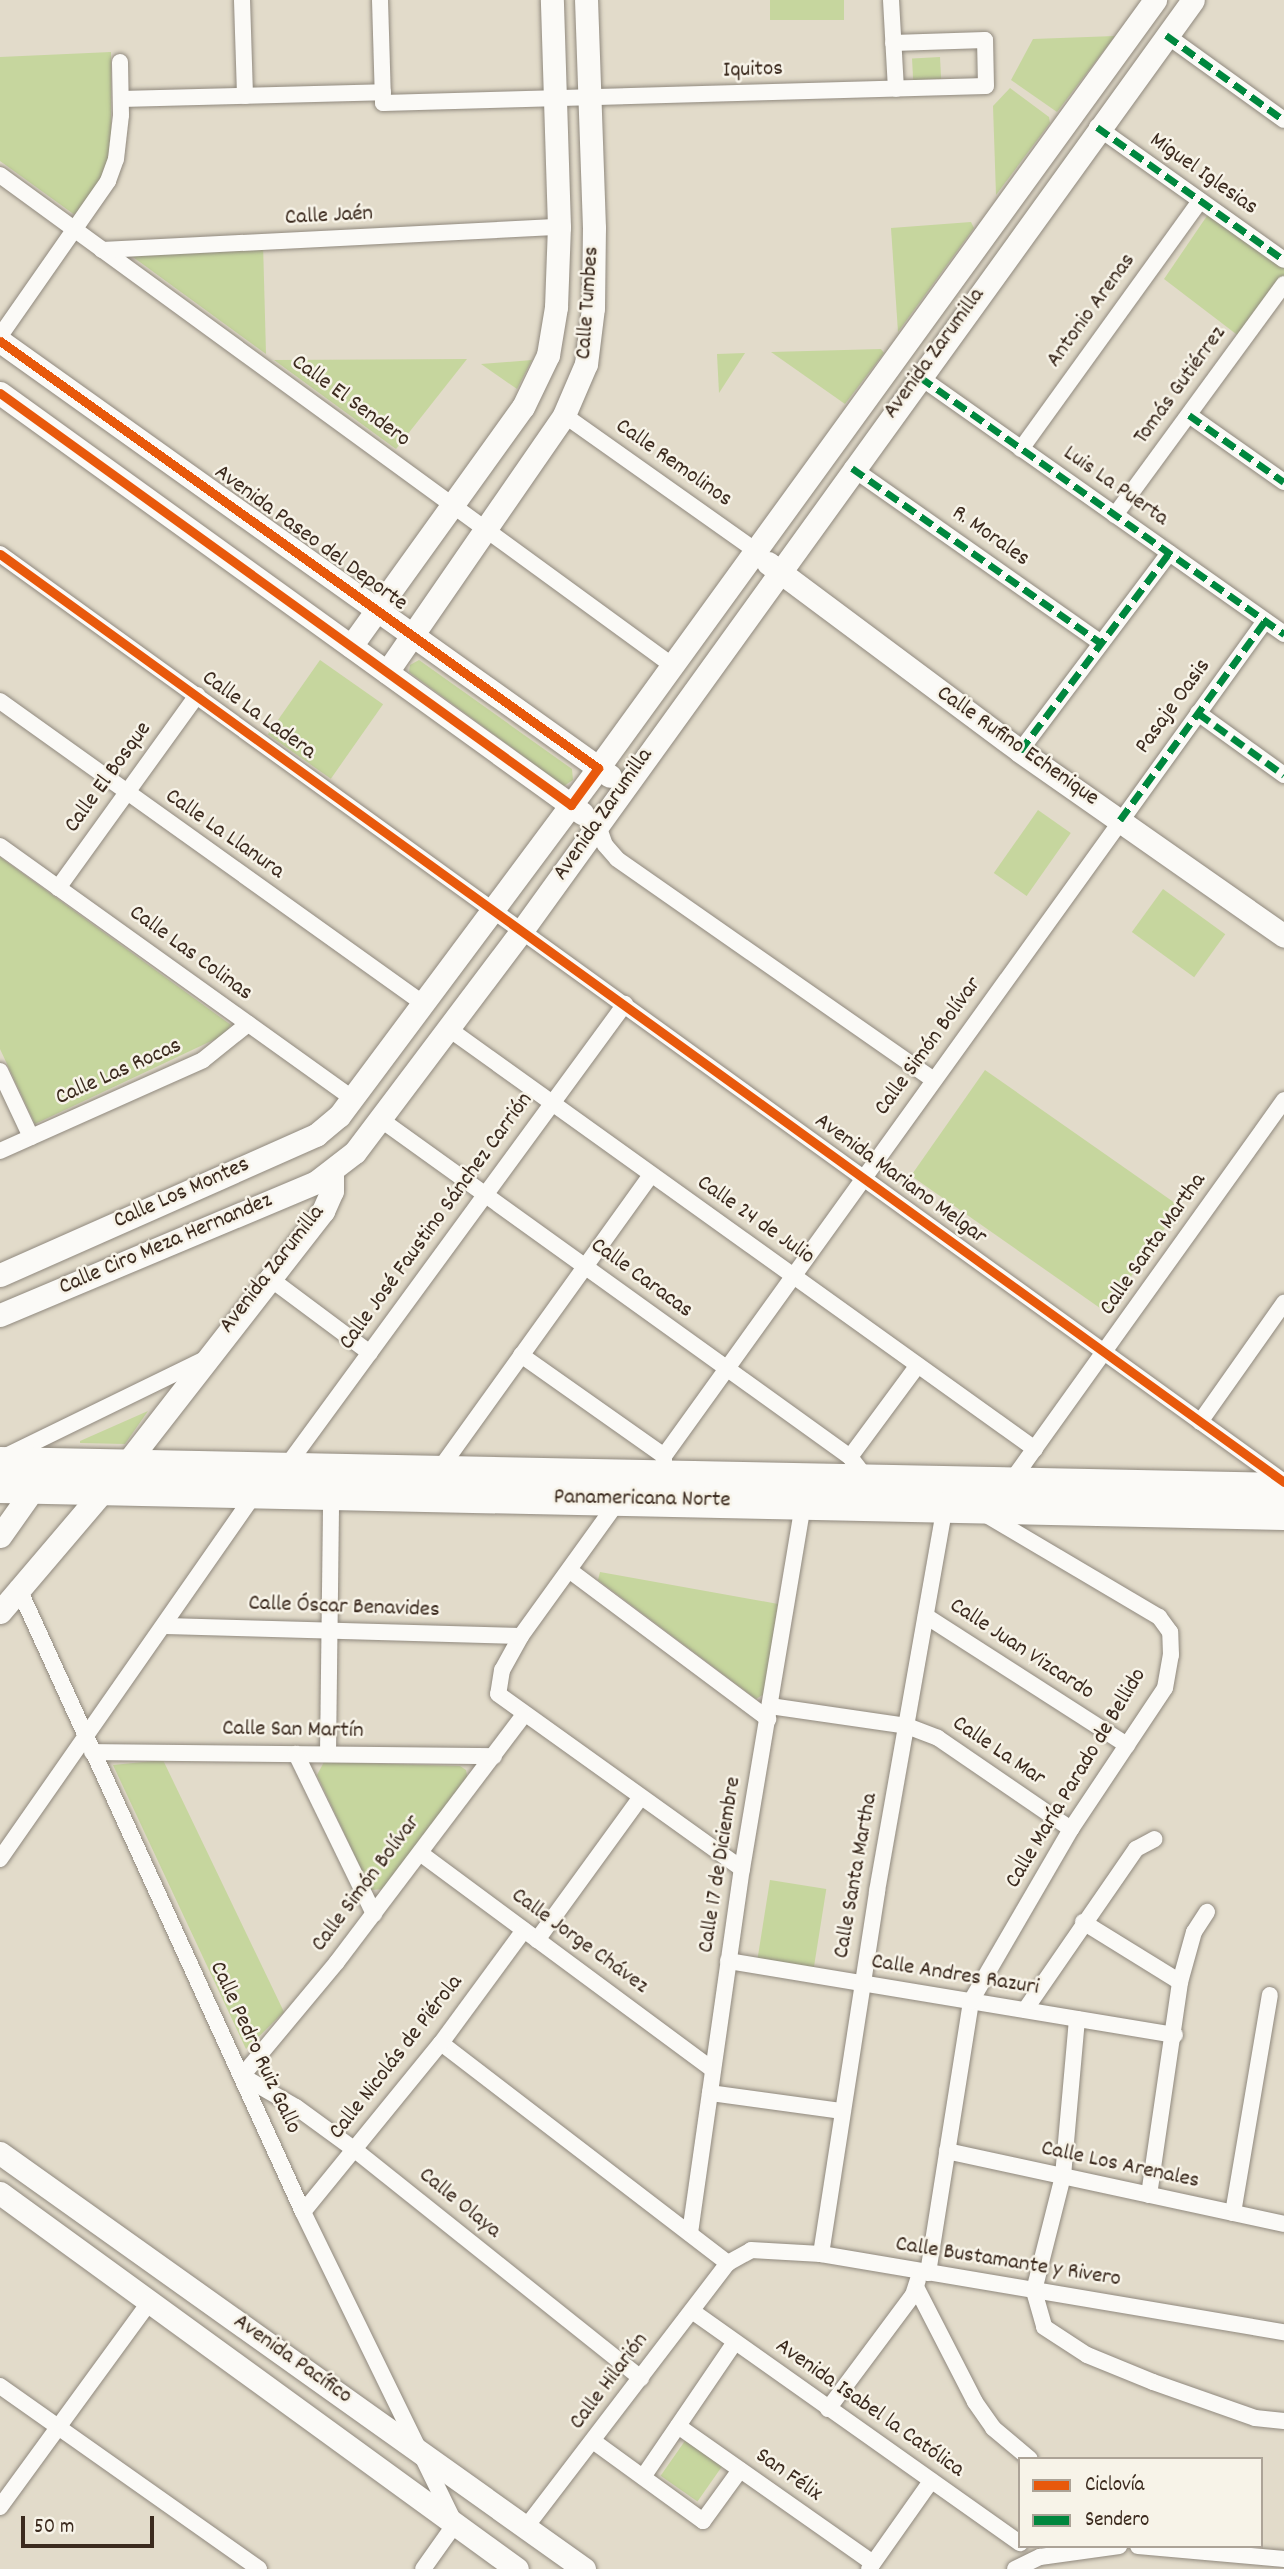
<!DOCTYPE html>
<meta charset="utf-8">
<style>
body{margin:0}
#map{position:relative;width:1284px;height:2569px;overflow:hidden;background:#e2dbca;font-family:Dekko,sans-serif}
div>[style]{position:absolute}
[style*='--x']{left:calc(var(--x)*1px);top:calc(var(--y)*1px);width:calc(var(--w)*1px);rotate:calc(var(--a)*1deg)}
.green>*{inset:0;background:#c6d69e;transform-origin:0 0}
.roads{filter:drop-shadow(0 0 2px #90897e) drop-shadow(0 0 2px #90897e)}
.street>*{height:16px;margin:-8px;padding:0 8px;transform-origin:8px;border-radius:8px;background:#fbfaf7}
.secondary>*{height:23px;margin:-11.5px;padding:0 11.5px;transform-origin:11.5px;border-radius:11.5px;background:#fbfaf7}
.highway>*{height:30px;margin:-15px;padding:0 15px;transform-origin:15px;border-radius:15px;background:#fbfaf7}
.quiet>*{height:7px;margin-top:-3.5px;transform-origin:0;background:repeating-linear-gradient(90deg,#00873e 0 14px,transparent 0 21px)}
.cycleway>*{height:9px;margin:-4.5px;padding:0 4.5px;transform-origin:4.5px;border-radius:4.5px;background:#e8590c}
span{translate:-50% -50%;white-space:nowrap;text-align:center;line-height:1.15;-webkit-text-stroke:5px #f7f3e8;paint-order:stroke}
.street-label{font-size:23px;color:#3b2a1e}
.legend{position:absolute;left:1018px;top:2457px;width:245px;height:91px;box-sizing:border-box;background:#f7f3e8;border:2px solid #aca397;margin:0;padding:9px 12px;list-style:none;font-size:21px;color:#3b2a1e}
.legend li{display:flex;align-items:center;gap:14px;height:35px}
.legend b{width:35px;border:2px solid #aca397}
.scale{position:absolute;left:21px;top:2516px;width:133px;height:32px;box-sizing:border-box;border:4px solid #3b2a1e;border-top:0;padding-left:9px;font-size:21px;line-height:24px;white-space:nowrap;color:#3b2a1e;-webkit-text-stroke:5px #f7f3e8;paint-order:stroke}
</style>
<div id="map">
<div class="green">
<i style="left:770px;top:0;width:74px;height:20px"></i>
<i style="clip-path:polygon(1115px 36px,1057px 112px,1011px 80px,1033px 39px)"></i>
<i style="clip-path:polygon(111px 52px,111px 153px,101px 182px,79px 218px,0 161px,0 57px)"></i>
<i style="left:940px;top:57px;width:22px;height:28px;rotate:87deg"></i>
<i style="clip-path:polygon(1010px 88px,1049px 117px,1050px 123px,996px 195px,993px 106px)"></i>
<i style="clip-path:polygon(1211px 210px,1284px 263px,1284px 281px,1240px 337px,1164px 279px)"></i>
<i style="clip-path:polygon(971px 222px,974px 228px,898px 332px,891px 228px)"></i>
<i style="clip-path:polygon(263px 243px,266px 354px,122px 249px)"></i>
<i style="clip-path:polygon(881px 349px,884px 353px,845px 404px,771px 352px)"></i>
<i style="clip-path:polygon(745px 353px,719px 393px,717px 354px)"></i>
<i style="clip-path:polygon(467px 359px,396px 449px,274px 360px)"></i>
<i style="clip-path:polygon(532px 360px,517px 389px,481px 364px)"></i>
<i style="left:320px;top:660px;width:77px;height:91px;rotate:35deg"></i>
<i style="clip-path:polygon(419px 660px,572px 769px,573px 780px,564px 786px,409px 672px,410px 665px)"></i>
<i style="left:1038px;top:810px;width:40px;height:77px;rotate:35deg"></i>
<i style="clip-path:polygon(0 857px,231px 1025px,224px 1035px,35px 1124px,0 1049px)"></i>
<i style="left:1163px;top:889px;width:77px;height:53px;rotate:36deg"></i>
<i style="left:985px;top:1070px;width:238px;height:129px;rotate:35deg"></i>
<i style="clip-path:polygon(148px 1411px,125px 1444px,80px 1443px,80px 1441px)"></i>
<i style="clip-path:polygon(600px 1572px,778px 1604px,764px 1694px,756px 1699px,598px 1580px)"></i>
<i style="clip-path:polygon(163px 1760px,284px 2012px,246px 2049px,113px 1765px)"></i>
<i style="clip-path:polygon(324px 1762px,460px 1766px,466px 1770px,468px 1781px,385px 1889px,371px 1890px,317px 1775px)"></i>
<i style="left:770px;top:1880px;width:57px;height:80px;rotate:9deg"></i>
<i style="left:687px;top:2438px;width:45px;height:46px;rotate:35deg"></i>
</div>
<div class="roads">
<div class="street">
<i style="--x:242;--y:0;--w:96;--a:88.2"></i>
<i style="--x:380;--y:0;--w:103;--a:88.3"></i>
<i style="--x:383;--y:103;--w:603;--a:-1.61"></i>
<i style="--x:986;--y:86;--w:46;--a:-91.2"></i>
<i style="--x:985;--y:40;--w:92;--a:178.1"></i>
<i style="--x:891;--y:0;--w:89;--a:86.8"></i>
<i style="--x:1166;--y:35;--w:145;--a:35.8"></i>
<i style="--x:121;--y:99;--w:262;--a:-1.5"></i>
<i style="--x:1097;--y:127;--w:229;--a:35.4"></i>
<i style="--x:0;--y:175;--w:833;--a:36.11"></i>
<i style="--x:102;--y:250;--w:458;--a:-2.9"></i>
<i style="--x:0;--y:336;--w:189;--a:-55.1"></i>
<i style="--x:108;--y:181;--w:23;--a:-70"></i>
<i style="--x:116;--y:159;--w:44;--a:-83.5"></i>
<i style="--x:121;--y:115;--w:53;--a:-91.1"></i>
<i style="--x:920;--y:377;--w:446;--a:35.2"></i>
<i style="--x:564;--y:415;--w:235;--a:35.3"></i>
<i style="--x:1189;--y:415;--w:116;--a:35.2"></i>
<i style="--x:1021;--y:449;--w:306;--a:-54.2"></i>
<i style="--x:852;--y:468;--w:304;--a:35.1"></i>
<i style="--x:1115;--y:515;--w:286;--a:-53.8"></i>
<i style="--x:0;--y:554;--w:1584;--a:35.86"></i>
<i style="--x:0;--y:701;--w:521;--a:35.55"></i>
<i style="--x:1198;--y:713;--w:106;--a:35.8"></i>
<i style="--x:1020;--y:751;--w:248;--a:-53"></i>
<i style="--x:597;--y:823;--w:23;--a:70"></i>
<i style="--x:605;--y:845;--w:18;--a:49"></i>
<i style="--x:617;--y:859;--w:386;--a:34.9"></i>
<i style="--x:0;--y:846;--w:435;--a:35.6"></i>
<i style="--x:58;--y:888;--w:238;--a:-54.2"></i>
<i style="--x:449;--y:1029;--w:721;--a:35.63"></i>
<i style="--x:0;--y:1071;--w:73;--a:64.8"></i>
<i style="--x:380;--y:1119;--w:579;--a:35.72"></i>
<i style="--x:850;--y:1457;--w:29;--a:52"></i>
<i style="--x:0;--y:1151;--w:222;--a:-24.1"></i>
<i style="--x:203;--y:1060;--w:58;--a:-38.7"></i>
<i style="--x:268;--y:1277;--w:127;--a:36.7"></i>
<i style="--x:521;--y:1355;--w:175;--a:35.2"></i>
<i style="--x:1200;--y:1422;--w:146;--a:-54.8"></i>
<i style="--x:4;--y:1457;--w:221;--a:-26"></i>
<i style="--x:850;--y:1457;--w:114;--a:-53.5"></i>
<i style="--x:286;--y:1467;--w:574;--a:-53.79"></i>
<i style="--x:439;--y:1470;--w:362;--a:-54.3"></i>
<i style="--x:664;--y:1475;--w:19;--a:-90"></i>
<i style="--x:664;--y:1456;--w:1029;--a:-54.26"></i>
<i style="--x:1010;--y:1483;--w:471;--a:-54.4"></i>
<i style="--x:619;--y:1500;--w:168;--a:125.8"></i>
<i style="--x:521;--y:1636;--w:39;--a:119"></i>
<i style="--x:502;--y:1670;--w:24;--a:99"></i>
<i style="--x:498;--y:1694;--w:300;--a:35.6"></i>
<i style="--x:569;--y:1570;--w:249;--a:36.8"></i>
<i style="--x:18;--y:1587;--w:687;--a:65.49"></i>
<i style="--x:303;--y:2212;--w:347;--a:64"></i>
<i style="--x:455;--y:2524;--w:55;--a:125.4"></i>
<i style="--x:926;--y:1616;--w:239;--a:32.7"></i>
<i style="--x:165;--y:1626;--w:356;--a:1.6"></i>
<i style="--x:770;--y:1706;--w:138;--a:8.3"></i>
<i style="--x:907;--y:1726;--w:33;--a:21"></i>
<i style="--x:938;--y:1738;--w:161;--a:34.4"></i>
<i style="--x:523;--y:1716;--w:308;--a:127.1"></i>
<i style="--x:337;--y:1962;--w:148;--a:129.8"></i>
<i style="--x:242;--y:2076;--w:62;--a:29.9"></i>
<i style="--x:296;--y:2107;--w:73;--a:36.1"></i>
<i style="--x:355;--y:2150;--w:366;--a:38.6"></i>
<i style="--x:92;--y:1752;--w:402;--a:0.6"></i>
<i style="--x:296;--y:1754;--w:178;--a:64"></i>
<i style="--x:328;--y:1754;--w:261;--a:-89.3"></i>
<i style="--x:420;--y:1853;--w:362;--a:36.5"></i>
<i style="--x:0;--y:1859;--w:449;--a:-55.1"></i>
<i style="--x:1083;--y:1922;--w:114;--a:31.7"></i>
<i style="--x:537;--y:1940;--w:175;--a:-54"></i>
<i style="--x:728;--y:1961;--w:453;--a:9.4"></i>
<i style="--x:1025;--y:2010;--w:196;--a:-55.4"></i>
<i style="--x:1136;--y:1849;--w:21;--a:-28"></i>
<i style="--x:1077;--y:2019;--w:158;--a:95.1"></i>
<i style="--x:1063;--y:2176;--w:119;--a:104.2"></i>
<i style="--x:1034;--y:2291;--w:37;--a:74"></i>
<i style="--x:1044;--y:2327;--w:51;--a:33.1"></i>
<i style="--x:1087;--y:2355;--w:71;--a:22.2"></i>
<i style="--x:1153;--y:2382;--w:108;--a:19.4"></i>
<i style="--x:1255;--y:2418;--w:29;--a:6"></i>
<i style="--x:441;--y:2043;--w:362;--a:37.5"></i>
<i style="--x:710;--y:2093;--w:133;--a:7.8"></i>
<i style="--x:947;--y:2151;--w:345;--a:12.2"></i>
<i style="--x:1149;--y:2195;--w:215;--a:-81.7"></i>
<i style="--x:1180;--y:1982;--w:52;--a:-74.4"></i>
<i style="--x:1194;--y:1932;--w:24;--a:-57"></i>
<i style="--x:303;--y:2212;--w:218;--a:-50.8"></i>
<i style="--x:441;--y:2043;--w:140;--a:-53.7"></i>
<i style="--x:1233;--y:2213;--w:221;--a:-80.4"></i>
<i style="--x:690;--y:2233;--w:368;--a:-81.9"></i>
<i style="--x:742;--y:1869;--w:370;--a:-80.5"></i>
<i style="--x:821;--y:2254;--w:367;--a:-81.2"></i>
<i style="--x:877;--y:1891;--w:390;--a:-80"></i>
<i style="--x:928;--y:2273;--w:275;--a:-81"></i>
<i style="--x:971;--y:2001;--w:199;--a:-59.8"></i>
<i style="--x:1071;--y:1829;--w:169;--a:-56.3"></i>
<i style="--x:1165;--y:1688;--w:34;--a:-80"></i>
<i style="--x:1171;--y:1655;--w:23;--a:-92"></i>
<i style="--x:1170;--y:1632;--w:19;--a:-126"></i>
<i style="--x:1159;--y:1617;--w:202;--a:-149.4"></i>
<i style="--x:917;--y:2289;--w:127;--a:62.8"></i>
<i style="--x:975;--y:2402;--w:32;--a:55"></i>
<i style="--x:993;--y:2428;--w:48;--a:40"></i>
<i style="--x:692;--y:2311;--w:402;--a:35.3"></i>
<i style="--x:0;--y:2386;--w:317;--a:35.2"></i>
<i style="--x:828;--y:2409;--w:142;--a:-53.3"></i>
<i style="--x:913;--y:2295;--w:16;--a:-72"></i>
<i style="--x:678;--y:2426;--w:238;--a:35.1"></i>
<i style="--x:593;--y:2441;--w:136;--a:36"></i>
<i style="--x:703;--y:2521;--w:63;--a:-54"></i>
<i style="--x:643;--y:2477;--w:163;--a:-55.7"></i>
<i style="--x:0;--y:2507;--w:255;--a:-53.9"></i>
<i style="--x:526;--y:2527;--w:332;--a:-52.6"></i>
<i style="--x:728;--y:2263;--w:26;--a:-29"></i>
<i style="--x:751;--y:2250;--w:70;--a:3.3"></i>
<i style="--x:821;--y:2254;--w:470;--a:9.6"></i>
<i style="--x:1138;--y:2546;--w:147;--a:5.1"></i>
<i style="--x:869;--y:2569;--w:108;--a:-54.8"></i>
<i style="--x:1015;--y:2569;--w:28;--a:-26"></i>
<i style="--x:1040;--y:2557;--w:80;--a:-7.9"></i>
</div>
<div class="secondary">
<i style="--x:0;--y:341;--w:749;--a:35.49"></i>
<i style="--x:0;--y:393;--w:718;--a:35.82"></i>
<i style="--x:768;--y:563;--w:314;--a:36.7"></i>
<i style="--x:1020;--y:751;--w:322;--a:35"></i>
<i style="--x:351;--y:646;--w:294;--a:-54.3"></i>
<i style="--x:523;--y:407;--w:58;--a:-64.3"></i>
<i style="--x:548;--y:355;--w:49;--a:-80.5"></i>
<i style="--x:556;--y:307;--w:80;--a:-87.9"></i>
<i style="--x:559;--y:227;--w:227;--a:-91.8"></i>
<i style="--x:387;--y:672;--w:312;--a:-55.4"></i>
<i style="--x:564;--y:415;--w:56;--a:-66.7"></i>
<i style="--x:586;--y:364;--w:56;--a:-82.9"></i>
<i style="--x:593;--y:308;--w:80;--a:-89.3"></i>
<i style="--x:594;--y:228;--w:228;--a:-92"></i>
<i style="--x:0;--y:1275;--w:346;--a:-23.9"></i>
<i style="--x:316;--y:1135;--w:30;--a:-40"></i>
<i style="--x:339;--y:1116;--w:434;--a:-53.3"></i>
<i style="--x:598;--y:768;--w:949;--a:-54.05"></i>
<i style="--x:0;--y:1315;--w:343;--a:-22.8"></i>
<i style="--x:316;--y:1182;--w:49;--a:-37.6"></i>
<i style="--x:355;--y:1152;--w:279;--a:-53"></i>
<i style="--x:523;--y:929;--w:1145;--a:-54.2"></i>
<i style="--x:0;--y:1536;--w:59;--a:-54.7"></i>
<i style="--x:0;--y:1612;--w:194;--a:-49.6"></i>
<i style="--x:126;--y:1464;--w:321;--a:-52.1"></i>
<i style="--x:323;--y:1211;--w:22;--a:-66"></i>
<i style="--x:332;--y:1191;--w:17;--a:-90"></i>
<i style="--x:0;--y:2153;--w:717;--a:35.46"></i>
<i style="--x:0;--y:2193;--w:639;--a:36.03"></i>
</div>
<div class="highway">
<i style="--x:0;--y:1462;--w:1284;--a:1.16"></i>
<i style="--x:0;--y:1488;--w:1284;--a:1.2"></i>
</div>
</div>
<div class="quiet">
<i style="--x:1166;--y:35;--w:145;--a:35.8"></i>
<i style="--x:1097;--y:127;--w:229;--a:35.4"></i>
<i style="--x:920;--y:377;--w:446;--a:35.2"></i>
<i style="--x:1189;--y:415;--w:116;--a:35.2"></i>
<i style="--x:852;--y:468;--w:304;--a:35.1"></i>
<i style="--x:1198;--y:713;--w:106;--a:35.8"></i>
<i style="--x:1020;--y:751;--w:248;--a:-53"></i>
<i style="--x:1120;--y:820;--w:246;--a:-53.9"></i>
</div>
<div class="cycleway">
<i style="--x:0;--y:341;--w:735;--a:35.53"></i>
<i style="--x:598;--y:768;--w:46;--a:126.1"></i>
<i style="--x:571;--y:805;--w:704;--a:-144.19"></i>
<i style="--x:0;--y:554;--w:1584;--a:35.86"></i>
</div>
<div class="street-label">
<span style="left:753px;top:71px;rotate:-2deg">Iquitos</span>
<span style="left:1203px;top:175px;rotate:35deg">Miguel Iglesias</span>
<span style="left:329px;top:217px;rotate:-3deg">Calle Jaén</span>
<span style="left:589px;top:303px;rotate:-86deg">Calle Tumbes</span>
<span style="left:1092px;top:311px;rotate:-54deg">Antonio Arenas</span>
<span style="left:935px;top:354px;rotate:-54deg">Avenida Zarumilla</span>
<span style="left:1181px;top:386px;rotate:-54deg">Tomás Gutiérrez</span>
<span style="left:350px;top:402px;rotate:36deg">Calle El Sendero</span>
<span style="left:673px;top:464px;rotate:35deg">Calle Remolinos</span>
<span style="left:1115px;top:487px;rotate:35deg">Luis La Puerta</span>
<span style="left:990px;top:537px;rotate:35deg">R. Morales</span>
<span style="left:310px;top:539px;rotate:36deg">Avenida Paseo del Deporte</span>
<span style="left:1174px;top:707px;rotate:-54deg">Pasaje Oasis</span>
<span style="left:258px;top:716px;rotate:36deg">Calle La Ladera</span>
<span style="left:1017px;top:747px;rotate:35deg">Calle Rufino Echenique</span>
<span style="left:109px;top:778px;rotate:-54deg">Calle El Bosque</span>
<span style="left:604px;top:815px;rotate:-55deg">Avenida Zarumilla</span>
<span style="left:224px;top:835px;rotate:35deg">Calle La Llanura</span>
<span style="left:190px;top:954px;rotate:36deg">Calle Las Colinas</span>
<span style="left:929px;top:1047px;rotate:-54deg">Calle Simón Bolívar</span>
<span style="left:119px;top:1073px;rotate:-24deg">Calle Las Rocas</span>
<span style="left:900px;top:1180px;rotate:36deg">Avenida Mariano Melgar</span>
<span style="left:182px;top:1194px;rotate:-24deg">Calle Los Montes</span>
<span style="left:755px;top:1221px;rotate:35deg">Calle 24 de Julio</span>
<span style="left:437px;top:1222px;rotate:-54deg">Calle José Faustino Sánchez Carrión</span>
<span style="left:166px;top:1245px;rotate:-23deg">Calle Ciro Meza Hernandez</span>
<span style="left:1154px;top:1245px;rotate:-55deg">Calle Santa Martha</span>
<span style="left:273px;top:1270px;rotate:-52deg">Avenida Zarumilla</span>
<span style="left:641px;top:1279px;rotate:36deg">Calle Caracas</span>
<span style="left:642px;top:1500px;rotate:1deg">Panamericana Norte</span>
<span style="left:344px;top:1608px;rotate:2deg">Calle Óscar Benavides</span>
<span style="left:1021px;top:1650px;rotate:33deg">Calle Juan Vizcardo</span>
<span style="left:293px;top:1731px;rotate:1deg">Calle San Martín</span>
<span style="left:998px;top:1752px;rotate:34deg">Calle La Mar</span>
<span style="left:1077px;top:1779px;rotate:-59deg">Calle María Parado de Bellido</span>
<span style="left:721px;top:1865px;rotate:-81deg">Calle 17 de Diciembre</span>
<span style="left:857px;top:1876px;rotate:-80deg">Calle Santa Martha</span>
<span style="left:367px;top:1884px;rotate:-53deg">Calle Simón Bolívar</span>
<span style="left:579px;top:1942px;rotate:36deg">Calle Jorge Chávez</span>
<span style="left:955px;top:1976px;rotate:9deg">Calle Andres Razuri</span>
<span style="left:254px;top:2048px;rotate:65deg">Calle Pedro Ruiz Gallo</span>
<span style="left:397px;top:2058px;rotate:-52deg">Calle Nicolás de Piérola</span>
<span style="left:1120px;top:2166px;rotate:12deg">Calle Los Arenales</span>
<span style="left:459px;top:2204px;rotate:39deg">Calle Olaya</span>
<span style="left:1008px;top:2263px;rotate:9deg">Calle Bustamante y Rivero</span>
<span style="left:292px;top:2360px;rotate:35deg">Avenida Pacífico</span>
<span style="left:610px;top:2382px;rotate:-53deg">Calle Hilarión</span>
<span style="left:869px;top:2409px;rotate:35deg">Avenida Isabel la Católica</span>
<span style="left:788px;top:2476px;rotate:35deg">San Félix</span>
</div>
<ul class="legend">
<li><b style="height:9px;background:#e8590c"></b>Ciclovía</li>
<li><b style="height:9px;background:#00873e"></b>Sendero</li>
</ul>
<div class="scale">50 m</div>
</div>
